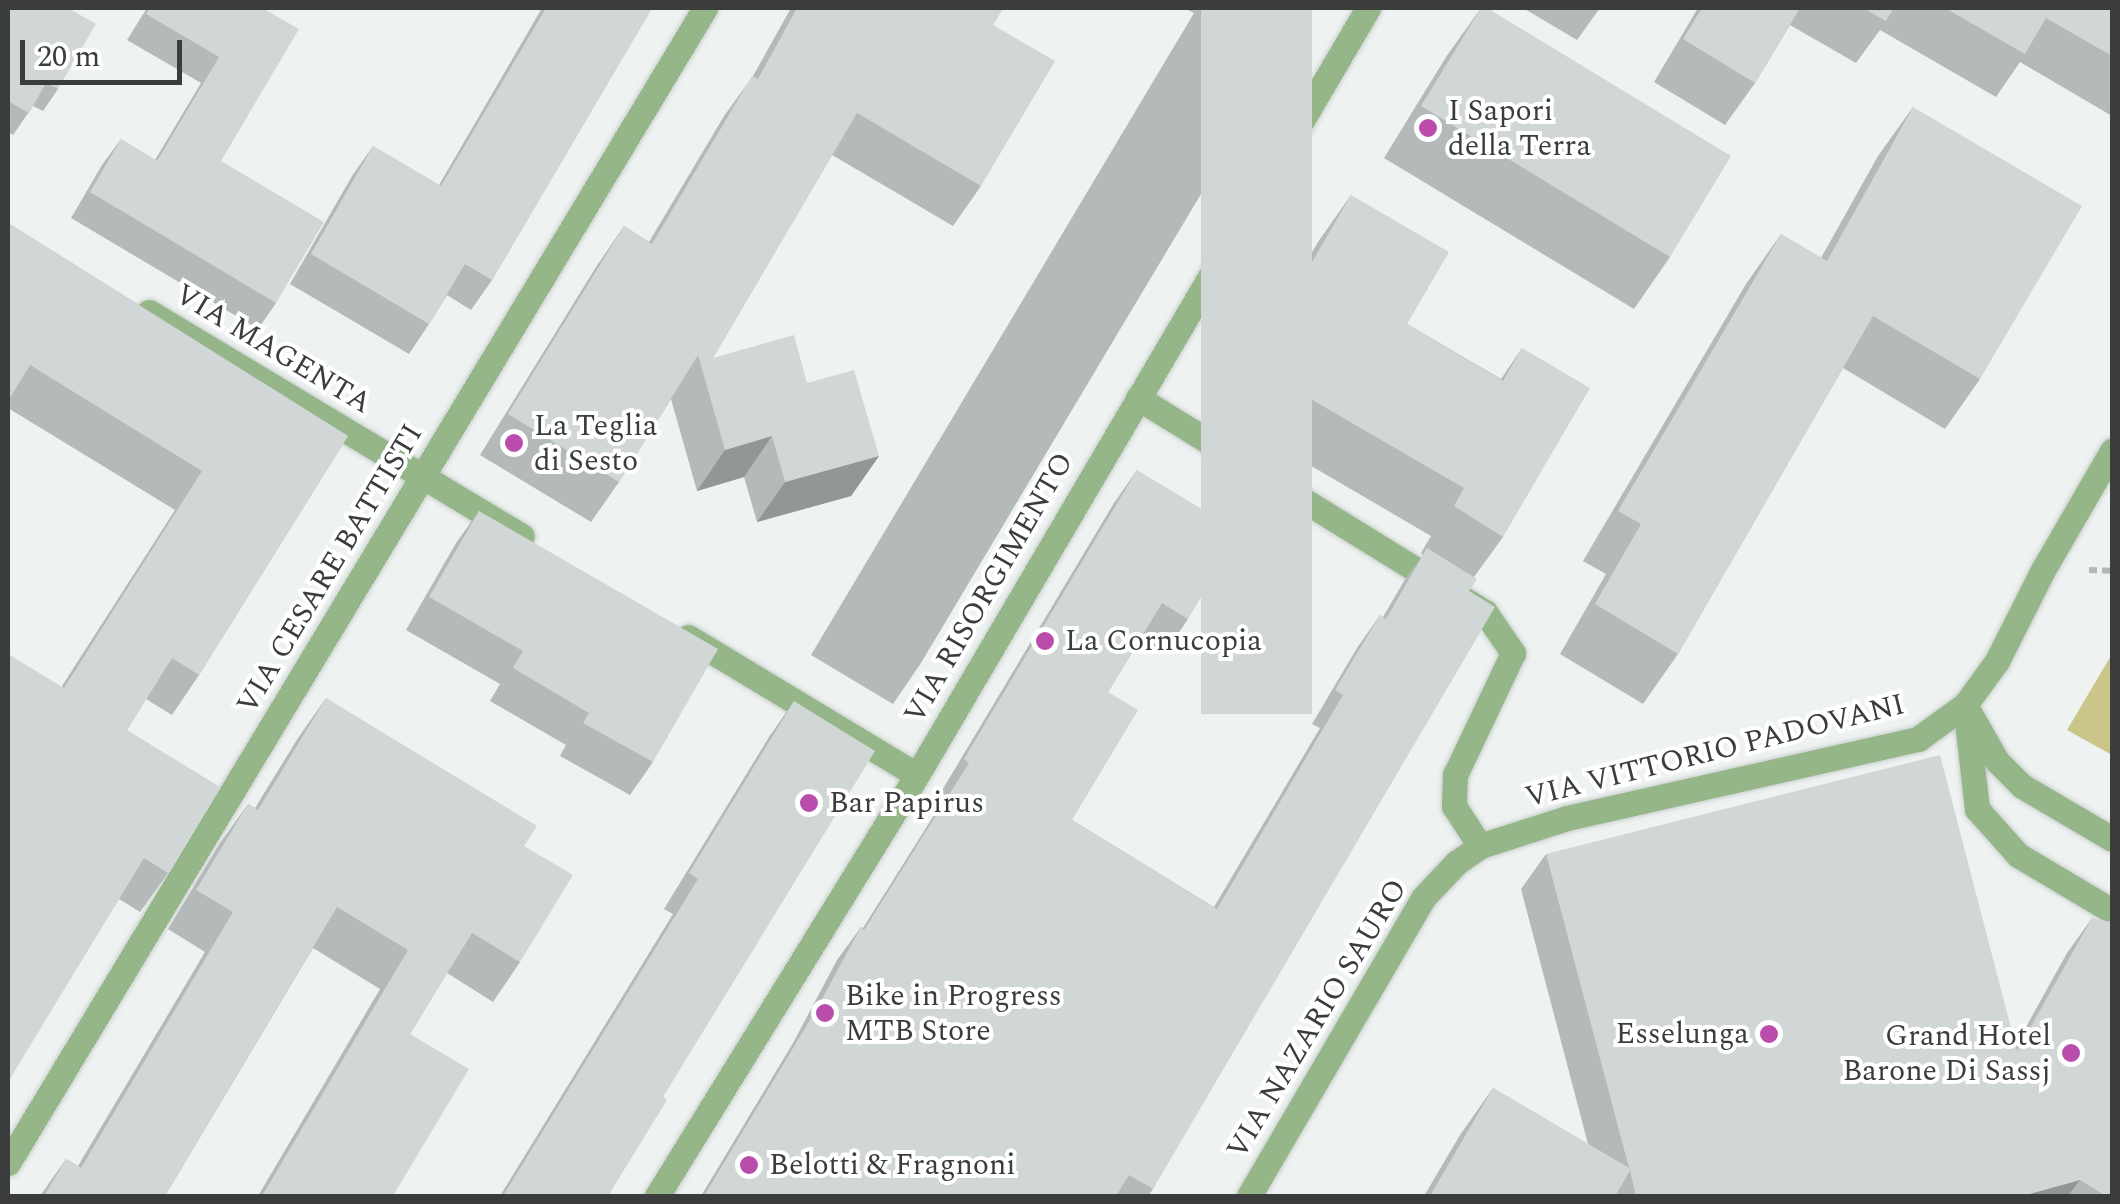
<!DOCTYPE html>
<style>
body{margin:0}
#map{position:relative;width:2120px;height:1204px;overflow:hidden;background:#eef3f1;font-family:Spectral,serif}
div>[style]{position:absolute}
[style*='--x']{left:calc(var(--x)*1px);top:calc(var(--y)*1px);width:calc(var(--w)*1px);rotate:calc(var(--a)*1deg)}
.green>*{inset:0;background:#cac689}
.path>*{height:6px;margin-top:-3px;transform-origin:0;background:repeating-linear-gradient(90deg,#b3b7b6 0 8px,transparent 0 13px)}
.roads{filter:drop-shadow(0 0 2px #cacfcd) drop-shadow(0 0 2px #cacfcd)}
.service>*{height:25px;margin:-12.5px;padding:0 12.5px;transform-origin:12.5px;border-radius:12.5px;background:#95b688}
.minor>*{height:25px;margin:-12.5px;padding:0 12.5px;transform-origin:12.5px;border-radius:12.5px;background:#95b688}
.wall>*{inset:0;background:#b4b9b9}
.shaded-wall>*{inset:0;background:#929696}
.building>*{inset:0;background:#d1d7d7;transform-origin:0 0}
.dots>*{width:28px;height:28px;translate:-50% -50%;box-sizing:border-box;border:5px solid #fff;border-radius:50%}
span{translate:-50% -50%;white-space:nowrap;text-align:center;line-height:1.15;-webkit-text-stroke:8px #fff;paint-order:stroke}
.poi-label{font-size:30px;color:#3b3d3d}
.left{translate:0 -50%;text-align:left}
.right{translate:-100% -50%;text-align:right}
.street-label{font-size:30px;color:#3b3d3d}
.frame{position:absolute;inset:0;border:10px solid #3b3d3d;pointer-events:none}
.scale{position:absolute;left:20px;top:40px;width:162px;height:45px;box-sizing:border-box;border:5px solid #3b3d3d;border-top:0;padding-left:12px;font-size:30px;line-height:35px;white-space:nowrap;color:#3b3d3d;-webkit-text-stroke:8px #fff;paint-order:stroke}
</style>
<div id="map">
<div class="green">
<i style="clip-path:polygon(2112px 654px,2112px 755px,2067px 730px)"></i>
</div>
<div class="path">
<i style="--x:2089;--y:570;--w:23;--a:2"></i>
</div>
<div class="roads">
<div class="service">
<i style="--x:1965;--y:705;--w:105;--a:83.4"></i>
<i style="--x:1977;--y:809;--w:62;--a:48.3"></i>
<i style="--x:2018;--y:855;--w:109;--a:30.8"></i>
</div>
<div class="minor">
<i style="--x:149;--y:312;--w:435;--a:31"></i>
<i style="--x:1138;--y:398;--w:408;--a:31.7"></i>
<i style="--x:1485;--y:612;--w:50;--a:55.7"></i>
<i style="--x:1513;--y:653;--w:135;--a:115.4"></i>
<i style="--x:1455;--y:775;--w:31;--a:92"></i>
<i style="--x:1454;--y:806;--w:48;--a:57"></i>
<i style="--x:688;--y:637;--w:267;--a:31.1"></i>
<i style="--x:1965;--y:705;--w:64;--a:60.3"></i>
<i style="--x:1997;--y:761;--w:35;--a:45"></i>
<i style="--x:2022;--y:786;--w:104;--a:30.5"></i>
<i style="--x:8;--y:1163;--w:1349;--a:-58.89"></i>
<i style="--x:657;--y:1196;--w:495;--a:-58.3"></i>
<i style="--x:917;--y:775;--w:890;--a:-59.54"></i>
<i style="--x:1249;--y:1196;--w:345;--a:-59.7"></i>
<i style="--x:1423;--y:898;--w:48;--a:-46.7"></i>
<i style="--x:1456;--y:863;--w:29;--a:-35"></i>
<i style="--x:1480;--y:846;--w:91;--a:-17.8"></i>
<i style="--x:1567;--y:818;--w:360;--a:-12.7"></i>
<i style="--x:1918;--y:739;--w:58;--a:-35.9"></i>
<i style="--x:1965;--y:705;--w:54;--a:-54"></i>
<i style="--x:1997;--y:661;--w:102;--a:-63.2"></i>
<i style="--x:2043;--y:570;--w:138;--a:-59.9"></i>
</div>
</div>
<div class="wall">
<i style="clip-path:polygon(8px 8px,58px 89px,43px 111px,33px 106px,13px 135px,8px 132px)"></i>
<i style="clip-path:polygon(147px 8px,262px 8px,221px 161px,276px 303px,258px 329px,71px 218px,102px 165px,121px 139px,155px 160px,201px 83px,127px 40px)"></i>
<i style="clip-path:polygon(542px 8px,652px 8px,492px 280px,471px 310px,447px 295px,429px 324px,409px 354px,290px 284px,352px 176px,373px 146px,439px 185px)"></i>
<i style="clip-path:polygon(791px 8px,1003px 8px,993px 25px,981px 186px,953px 226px,832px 155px,713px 358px,807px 383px,879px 456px,851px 496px,757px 522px,744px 477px,697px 491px,671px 399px,619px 482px,591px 522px,480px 455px,596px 267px,624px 226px,649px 242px,724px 116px,753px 76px)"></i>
<i style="clip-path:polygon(1184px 8px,1312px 8px,921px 663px,893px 704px,811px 655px,1194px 13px)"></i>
<i style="clip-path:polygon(1481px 8px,1670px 257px,1634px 309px,1384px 158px,1446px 57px)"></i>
<i style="clip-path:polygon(1523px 8px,1600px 8px,1577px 40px)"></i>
<i style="clip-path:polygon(1698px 8px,2112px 8px,2112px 116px,2020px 62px,1996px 97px,1880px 30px,1856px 63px,1790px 25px,1755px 83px,1725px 125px,1654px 82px)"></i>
<i style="clip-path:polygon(1913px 107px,1980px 379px,1945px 429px,1843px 368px,1678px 654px,1643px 704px,1560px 654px,1606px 574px,1583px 561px,1746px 284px,1781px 234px,1821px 258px,1878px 156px)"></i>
<i style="clip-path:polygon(1351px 195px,1407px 324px,1501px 379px,1522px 348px,1503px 537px,1474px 577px,1153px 1189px,1148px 1196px,701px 1196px,793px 1043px,837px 960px,861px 927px,863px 928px,946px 796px,941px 792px,1114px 503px,1137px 470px,1188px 619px,1165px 653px,1141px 638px,1108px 692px,1072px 820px,1214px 907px,1320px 728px,1312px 724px,1357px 648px,1380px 615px,1383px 617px,1404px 581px,1423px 555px,1421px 553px,1431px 536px,1219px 412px,1318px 242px)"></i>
<i style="clip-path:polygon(8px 223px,348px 436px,199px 675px,172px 715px,146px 699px,127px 730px,168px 873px,140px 912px,119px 899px,62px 686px,175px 510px,8px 408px)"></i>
<i style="clip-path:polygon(479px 511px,653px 762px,630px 795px,560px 756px,566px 745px,490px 701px,500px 684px,406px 630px,456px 543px)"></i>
<i style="clip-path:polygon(326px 698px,524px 846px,520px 962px,493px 1002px,447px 973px,410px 1034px,393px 1196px,258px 1196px,380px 989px,313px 948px,165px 1196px,40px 1196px,66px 1159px,78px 1166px,205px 952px,168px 929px,220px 843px,248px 804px,255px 808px,298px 738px)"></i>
<i style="clip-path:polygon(794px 701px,663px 1097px,608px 1196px,500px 1196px,673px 914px,664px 909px,769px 737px)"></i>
<i style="clip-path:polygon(1546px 854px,2016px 1045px,2067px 953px,2092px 918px,2112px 1196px,1424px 1196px,1460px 1135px,1493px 1088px,1588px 1144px,1521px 889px)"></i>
</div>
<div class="shaded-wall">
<i style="clip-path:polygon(772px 436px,744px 477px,697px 491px,725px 450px)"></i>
<i style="clip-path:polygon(879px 456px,851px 496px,757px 522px,785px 482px)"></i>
<i style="clip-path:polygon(2080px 1180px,2068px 1196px,2022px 1196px)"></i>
</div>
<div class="building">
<i style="clip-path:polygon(8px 8px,68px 8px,96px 24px,58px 89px,46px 83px,29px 113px,8px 101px)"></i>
<i style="clip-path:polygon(150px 8px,262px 8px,299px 29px,221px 161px,324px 222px,276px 303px,90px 192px,121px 139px,157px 161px,219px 57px,146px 14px)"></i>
<i style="clip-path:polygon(546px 8px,652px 8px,492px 280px,465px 264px,429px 324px,311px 254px,373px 146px,441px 186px)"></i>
<i style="clip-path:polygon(797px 8px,1003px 8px,993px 25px,1055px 61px,981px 186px,857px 113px,713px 358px,794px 335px,807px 383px,854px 370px,879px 456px,785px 482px,772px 436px,725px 450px,698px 355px,619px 482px,508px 414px,624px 226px,652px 244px,752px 76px,758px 79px)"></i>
<i style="left:1201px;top:8px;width:111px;height:706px"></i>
<i style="clip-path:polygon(1481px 8px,1487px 8px,1731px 156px,1670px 257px,1421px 106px)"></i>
<i style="clip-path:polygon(1702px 8px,1800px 8px,1755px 83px,1683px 39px)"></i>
<i style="clip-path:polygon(1863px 8px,1894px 8px,1886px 21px)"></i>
<i style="clip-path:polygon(1945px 8px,2112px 8px,2112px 56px,2046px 18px,2025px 54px)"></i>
<i style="clip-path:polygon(1913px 107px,2082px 206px,1980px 379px,1873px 316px,1678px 654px,1595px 604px,1641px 524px,1618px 511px,1781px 234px,1827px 261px)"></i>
<i style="clip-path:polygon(1351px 195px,1449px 252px,1407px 324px,1503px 381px,1522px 348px,1590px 388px,1503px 537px,1454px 506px,1464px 488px,1252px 365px)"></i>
<i style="clip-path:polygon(8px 223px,348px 436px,199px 675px,172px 658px,127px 730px,220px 787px,168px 873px,144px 858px,8px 1082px,8px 654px,64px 688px,202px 471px,30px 365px,8px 401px)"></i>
<i style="clip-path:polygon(1137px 470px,1240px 532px,1188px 619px,1162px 603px,1108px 692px,1138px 710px,1072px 820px,1217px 909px,1343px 695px,1335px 690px,1380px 615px,1386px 619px,1427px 548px,1477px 579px,1469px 591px,1495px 607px,1153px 1189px,1129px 1175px,1116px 1196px,704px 1196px,816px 1010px,861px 927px,864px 930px,969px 763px,964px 759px)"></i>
<i style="clip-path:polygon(479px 511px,718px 649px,653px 762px,583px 723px,589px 713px,513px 668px,523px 651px,429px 597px)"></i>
<i style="clip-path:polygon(326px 698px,537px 826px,524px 846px,573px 875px,520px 962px,472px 933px,410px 1034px,469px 1069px,393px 1196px,262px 1196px,408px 950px,337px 907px,165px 1196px,44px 1196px,66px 1159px,81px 1168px,233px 912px,196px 890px,248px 804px,258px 810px)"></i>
<i style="clip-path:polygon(794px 701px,875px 751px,663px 1097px,667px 1100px,608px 1196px,503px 1196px,698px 879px,689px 873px)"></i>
<i style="clip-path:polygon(1940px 755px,2017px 1051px,2092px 918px,2112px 922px,2112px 1196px,2106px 1196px,2080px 1180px,2022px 1196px,1636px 1196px,1630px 1171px,1631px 1169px,1629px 1168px,1546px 854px)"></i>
<i style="clip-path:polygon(1493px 1088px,1631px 1169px,1615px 1196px,1430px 1196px)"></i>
</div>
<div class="dots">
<i style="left:1428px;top:128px;background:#ba4dac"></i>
<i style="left:514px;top:443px;background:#ba4dac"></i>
<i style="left:1045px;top:641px;background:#ba4dac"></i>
<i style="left:809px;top:803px;background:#ba4dac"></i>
<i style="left:825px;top:1013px;background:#ba4dac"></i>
<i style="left:1769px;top:1034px;background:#ba4dac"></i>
<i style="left:2071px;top:1053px;background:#ba4dac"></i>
<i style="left:749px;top:1165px;background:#ba4dac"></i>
</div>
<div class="poi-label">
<span class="left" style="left:1448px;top:128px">I Sapori<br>della Terra</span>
<span class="left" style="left:534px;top:443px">La Teglia<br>di Sesto</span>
<span class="left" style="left:1065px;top:641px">La Cornucopia</span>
<span class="left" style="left:829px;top:803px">Bar Papirus</span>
<span class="left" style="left:845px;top:1013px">Bike in Progress<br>MTB Store</span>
<span class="right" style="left:1749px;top:1034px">Esselunga</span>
<span class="right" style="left:2051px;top:1053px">Grand Hotel<br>Barone Di Sassj</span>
<span class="left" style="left:769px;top:1165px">Belotti &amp; Fragnoni</span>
</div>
<div class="street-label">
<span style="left:273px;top:349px;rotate:31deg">VIA MAGENTA</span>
<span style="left:330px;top:569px;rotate:-59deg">VIA CESARE BATTISTI</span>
<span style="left:989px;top:588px;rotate:-60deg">VIA RISORGIMENTO</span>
<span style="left:1715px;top:751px;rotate:-14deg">VIA VITTORIO PADOVANI</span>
<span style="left:1317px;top:1019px;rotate:-59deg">VIA NAZARIO SAURO</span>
</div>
<div class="frame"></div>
<div class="scale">20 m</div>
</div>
